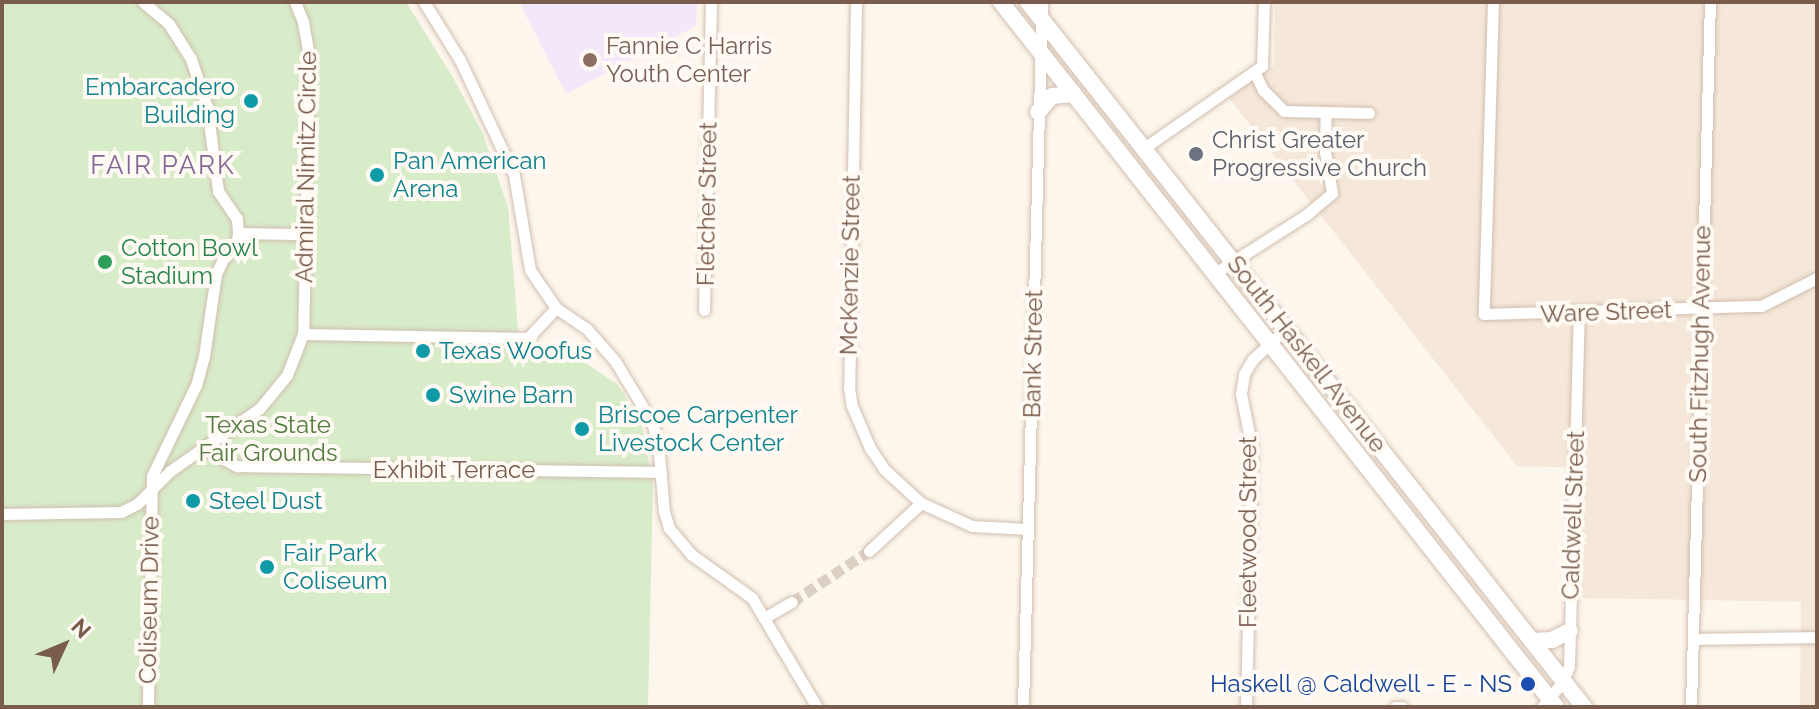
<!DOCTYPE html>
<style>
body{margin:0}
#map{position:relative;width:1819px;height:709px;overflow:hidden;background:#fdf6ec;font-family:Raleway,sans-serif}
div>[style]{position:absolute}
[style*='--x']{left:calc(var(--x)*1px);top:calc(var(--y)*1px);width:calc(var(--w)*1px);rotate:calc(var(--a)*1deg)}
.residential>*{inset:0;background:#f5e8da}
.education>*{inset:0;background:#f3e8fa}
.green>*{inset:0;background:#d8ecc9}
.street-tunnel>*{height:11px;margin-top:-5.5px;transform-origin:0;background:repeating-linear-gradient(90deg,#dcd0c4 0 11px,transparent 0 16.5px)}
.roads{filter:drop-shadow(0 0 2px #d1beb0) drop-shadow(0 0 2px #d1beb0)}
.street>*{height:11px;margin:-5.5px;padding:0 5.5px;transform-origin:5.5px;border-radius:5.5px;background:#fff}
.secondary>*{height:16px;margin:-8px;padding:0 8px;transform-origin:8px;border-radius:8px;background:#fff}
.dots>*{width:22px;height:22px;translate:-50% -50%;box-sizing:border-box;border:4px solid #fffaf3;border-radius:50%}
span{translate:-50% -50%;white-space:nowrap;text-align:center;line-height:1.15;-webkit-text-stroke:8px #fffaf3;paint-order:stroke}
.education-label{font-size:24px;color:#785e54}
.left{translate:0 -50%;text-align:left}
.culture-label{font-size:24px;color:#0d838f}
.right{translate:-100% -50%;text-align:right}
.worship-label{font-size:24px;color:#5b616d}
.street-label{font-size:24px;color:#7a5c4d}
.leisure-label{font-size:24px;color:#27864d}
.park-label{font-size:24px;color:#537a41}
.transit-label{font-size:24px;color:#164399}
.neighbourhood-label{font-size:26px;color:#846695;letter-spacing:2px}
.frame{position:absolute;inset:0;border:4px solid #7a5c4d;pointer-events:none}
.north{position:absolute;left:24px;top:605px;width:80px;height:80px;-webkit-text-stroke:6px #fffaf3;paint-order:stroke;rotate:46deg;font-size:22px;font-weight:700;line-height:32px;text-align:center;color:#7a5c4d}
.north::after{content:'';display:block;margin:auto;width:28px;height:36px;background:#7a5c4d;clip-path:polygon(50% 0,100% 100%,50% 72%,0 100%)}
</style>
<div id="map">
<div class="residential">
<i style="clip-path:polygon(1275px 2px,1817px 2px,1817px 707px,1800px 707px,1801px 602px,1582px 598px,1584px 468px,1517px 466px,1229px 98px,1274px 65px)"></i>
</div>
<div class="education">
<i style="clip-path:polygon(519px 2px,697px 2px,696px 26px,566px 94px)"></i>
</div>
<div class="green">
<i style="clip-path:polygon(2px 2px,406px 2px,454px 79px,483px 134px,508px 207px,520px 353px,584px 362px,617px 384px,641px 420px,653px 485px,648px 707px,2px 707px)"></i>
</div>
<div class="street-tunnel">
<i style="--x:792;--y:602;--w:92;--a:-33.5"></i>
</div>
<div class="roads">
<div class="street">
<i style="--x:143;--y:2;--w:34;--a:40"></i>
<i style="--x:169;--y:24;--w:41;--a:57.8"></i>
<i style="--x:191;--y:59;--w:51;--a:71.6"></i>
<i style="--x:207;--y:107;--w:85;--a:82.5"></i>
<i style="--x:218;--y:191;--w:34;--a:56"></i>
<i style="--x:237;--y:219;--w:14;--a:86"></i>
<i style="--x:238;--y:233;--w:14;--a:98"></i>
<i style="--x:236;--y:247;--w:18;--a:137"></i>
<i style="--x:223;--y:259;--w:17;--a:115"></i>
<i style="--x:216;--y:274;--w:83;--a:98.3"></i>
<i style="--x:204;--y:356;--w:30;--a:105"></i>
<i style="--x:196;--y:385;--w:101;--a:115.8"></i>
<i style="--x:152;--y:476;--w:231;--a:91"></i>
<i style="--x:295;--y:2;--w:22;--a:68"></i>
<i style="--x:303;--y:22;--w:36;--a:80"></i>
<i style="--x:309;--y:57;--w:277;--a:91.2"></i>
<i style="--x:424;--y:2;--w:68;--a:58.2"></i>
<i style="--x:460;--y:60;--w:127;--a:64.8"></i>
<i style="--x:514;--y:175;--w:96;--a:80.4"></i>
<i style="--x:530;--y:270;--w:46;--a:55.6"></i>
<i style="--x:556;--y:308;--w:37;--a:34"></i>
<i style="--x:587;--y:329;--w:43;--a:48.8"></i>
<i style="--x:615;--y:361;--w:71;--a:58.8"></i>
<i style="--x:652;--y:422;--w:22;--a:74"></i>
<i style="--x:658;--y:443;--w:68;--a:85"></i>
<i style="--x:664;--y:511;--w:18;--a:74"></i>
<i style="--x:669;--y:528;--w:35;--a:50"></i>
<i style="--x:692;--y:555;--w:74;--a:35.6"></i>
<i style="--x:752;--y:598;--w:127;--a:59.2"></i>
<i style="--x:856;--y:2;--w:386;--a:91"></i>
<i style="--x:849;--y:388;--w:18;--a:81"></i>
<i style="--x:852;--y:406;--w:46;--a:66.8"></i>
<i style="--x:870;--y:448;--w:25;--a:56"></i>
<i style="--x:884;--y:469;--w:50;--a:42.6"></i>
<i style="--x:1493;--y:2;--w:312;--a:91.7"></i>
<i style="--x:1484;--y:314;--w:277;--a:-1.7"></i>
<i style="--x:1761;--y:306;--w:63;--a:-26.6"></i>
<i style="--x:1255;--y:73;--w:19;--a:65"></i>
<i style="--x:1263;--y:90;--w:30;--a:45"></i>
<i style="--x:1284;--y:111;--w:85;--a:1.3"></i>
<i style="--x:1144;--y:148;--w:144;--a:-34.8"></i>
<i style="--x:1262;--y:66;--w:64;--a:-88.2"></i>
<i style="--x:238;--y:233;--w:67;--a:0.9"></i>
<i style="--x:1215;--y:273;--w:108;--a:-32.5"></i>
<i style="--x:1306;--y:215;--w:34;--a:-40"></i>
<i style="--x:1332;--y:193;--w:43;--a:-99.5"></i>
<i style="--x:1325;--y:151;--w:39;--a:-89"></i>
<i style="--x:704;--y:310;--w:308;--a:-88.7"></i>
<i style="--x:204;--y:448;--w:38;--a:29"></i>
<i style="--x:237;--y:466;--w:424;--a:0.8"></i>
<i style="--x:2;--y:514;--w:119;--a:-1"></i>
<i style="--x:121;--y:512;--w:18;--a:-27"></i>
<i style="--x:137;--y:504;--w:47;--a:-45"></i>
<i style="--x:170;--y:471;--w:110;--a:-35"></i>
<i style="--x:260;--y:408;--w:43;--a:-50.7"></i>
<i style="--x:287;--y:375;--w:44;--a:-68.7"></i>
<i style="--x:303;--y:334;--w:225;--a:1"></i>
<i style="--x:528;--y:338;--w:41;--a:-47"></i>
<i style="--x:869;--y:551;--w:71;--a:-42.7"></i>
<i style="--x:921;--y:503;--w:56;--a:24.3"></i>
<i style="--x:972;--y:526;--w:56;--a:3.1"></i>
<i style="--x:764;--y:618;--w:32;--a:-30"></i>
<i style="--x:1693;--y:639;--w:124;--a:-0.9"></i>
<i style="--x:1023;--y:707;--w:705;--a:-88.46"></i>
<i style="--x:1246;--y:707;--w:259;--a:-88.7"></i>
<i style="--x:1252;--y:448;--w:55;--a:-101.5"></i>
<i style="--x:1241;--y:394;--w:20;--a:-81"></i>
<i style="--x:1244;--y:374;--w:17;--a:-59"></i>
<i style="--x:1253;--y:359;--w:46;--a:-42.4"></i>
<i style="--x:1395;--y:707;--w:7;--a:0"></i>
<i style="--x:1542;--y:707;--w:33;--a:-51"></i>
<i style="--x:1563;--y:681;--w:16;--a:-68"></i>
<i style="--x:1569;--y:666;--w:352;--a:-88.4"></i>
<i style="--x:1691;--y:707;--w:705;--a:-88.46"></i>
</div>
<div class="secondary">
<i style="--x:1001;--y:2;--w:897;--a:51.79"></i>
<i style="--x:1028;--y:2;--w:898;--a:51.74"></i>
<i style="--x:1038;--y:112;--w:21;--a:-49"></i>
<i style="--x:1052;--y:96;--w:22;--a:-5"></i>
<i style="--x:1532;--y:641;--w:20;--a:-3"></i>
<i style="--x:1552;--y:640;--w:20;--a:-27"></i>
</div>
</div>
<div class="dots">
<i style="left:590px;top:60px;background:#8d6e63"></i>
<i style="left:251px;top:101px;background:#0f9aa8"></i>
<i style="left:1196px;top:154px;background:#6b7280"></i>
<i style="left:377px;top:175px;background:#0f9aa8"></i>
<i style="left:105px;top:262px;background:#2e9e5b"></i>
<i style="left:423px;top:351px;background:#0f9aa8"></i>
<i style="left:433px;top:395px;background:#0f9aa8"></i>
<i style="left:582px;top:429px;background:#0f9aa8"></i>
<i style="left:193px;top:501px;background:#0f9aa8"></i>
<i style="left:267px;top:567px;background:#0f9aa8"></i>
<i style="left:1528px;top:684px;background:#1a4fb4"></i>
</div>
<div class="education-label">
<span class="left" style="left:606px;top:60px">Fannie C Harris<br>Youth Center</span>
</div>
<div class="culture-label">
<span class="right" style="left:235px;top:101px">Embarcadero<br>Building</span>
<span class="left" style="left:393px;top:175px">Pan American<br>Arena</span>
<span class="left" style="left:439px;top:351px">Texas Woofus</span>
<span class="left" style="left:449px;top:395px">Swine Barn</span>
<span class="left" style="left:598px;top:429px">Briscoe Carpenter<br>Livestock Center</span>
<span class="left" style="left:209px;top:501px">Steel Dust</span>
<span class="left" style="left:283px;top:567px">Fair Park<br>Coliseum</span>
</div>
<div class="worship-label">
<span class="left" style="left:1212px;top:154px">Christ Greater<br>Progressive Church</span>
</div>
<div class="street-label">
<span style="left:306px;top:167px;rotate:-89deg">Admiral Nimitz Circle</span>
<span style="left:707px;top:204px;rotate:-89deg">Fletcher Street</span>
<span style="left:850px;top:265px;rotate:-89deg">McKenzie Street</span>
<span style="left:1606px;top:312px;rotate:-2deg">Ware Street</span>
<span style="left:1033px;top:354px;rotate:-89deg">Bank Street</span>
<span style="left:1307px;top:354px;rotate:52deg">South Haskell Avenue</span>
<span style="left:1700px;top:354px;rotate:-89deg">South Fitzhugh Avenue</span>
<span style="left:454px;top:470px">Exhibit Terrace</span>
<span style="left:1573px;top:515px;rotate:-88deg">Caldwell Street</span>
<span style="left:1248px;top:532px;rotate:-90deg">Fleetwood Street</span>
<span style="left:149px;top:600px;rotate:-89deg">Coliseum Drive</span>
</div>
<div class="leisure-label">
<span class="left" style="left:121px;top:262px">Cotton Bowl<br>Stadium</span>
</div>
<div class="park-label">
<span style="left:268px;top:439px">Texas State<br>Fair Grounds</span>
</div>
<div class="transit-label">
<span class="right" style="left:1512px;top:684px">Haskell @ Caldwell - E - NS</span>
</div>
<div class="neighbourhood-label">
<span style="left:163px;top:166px">FAIR PARK</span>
</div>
<div class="frame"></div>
<div class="north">N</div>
</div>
